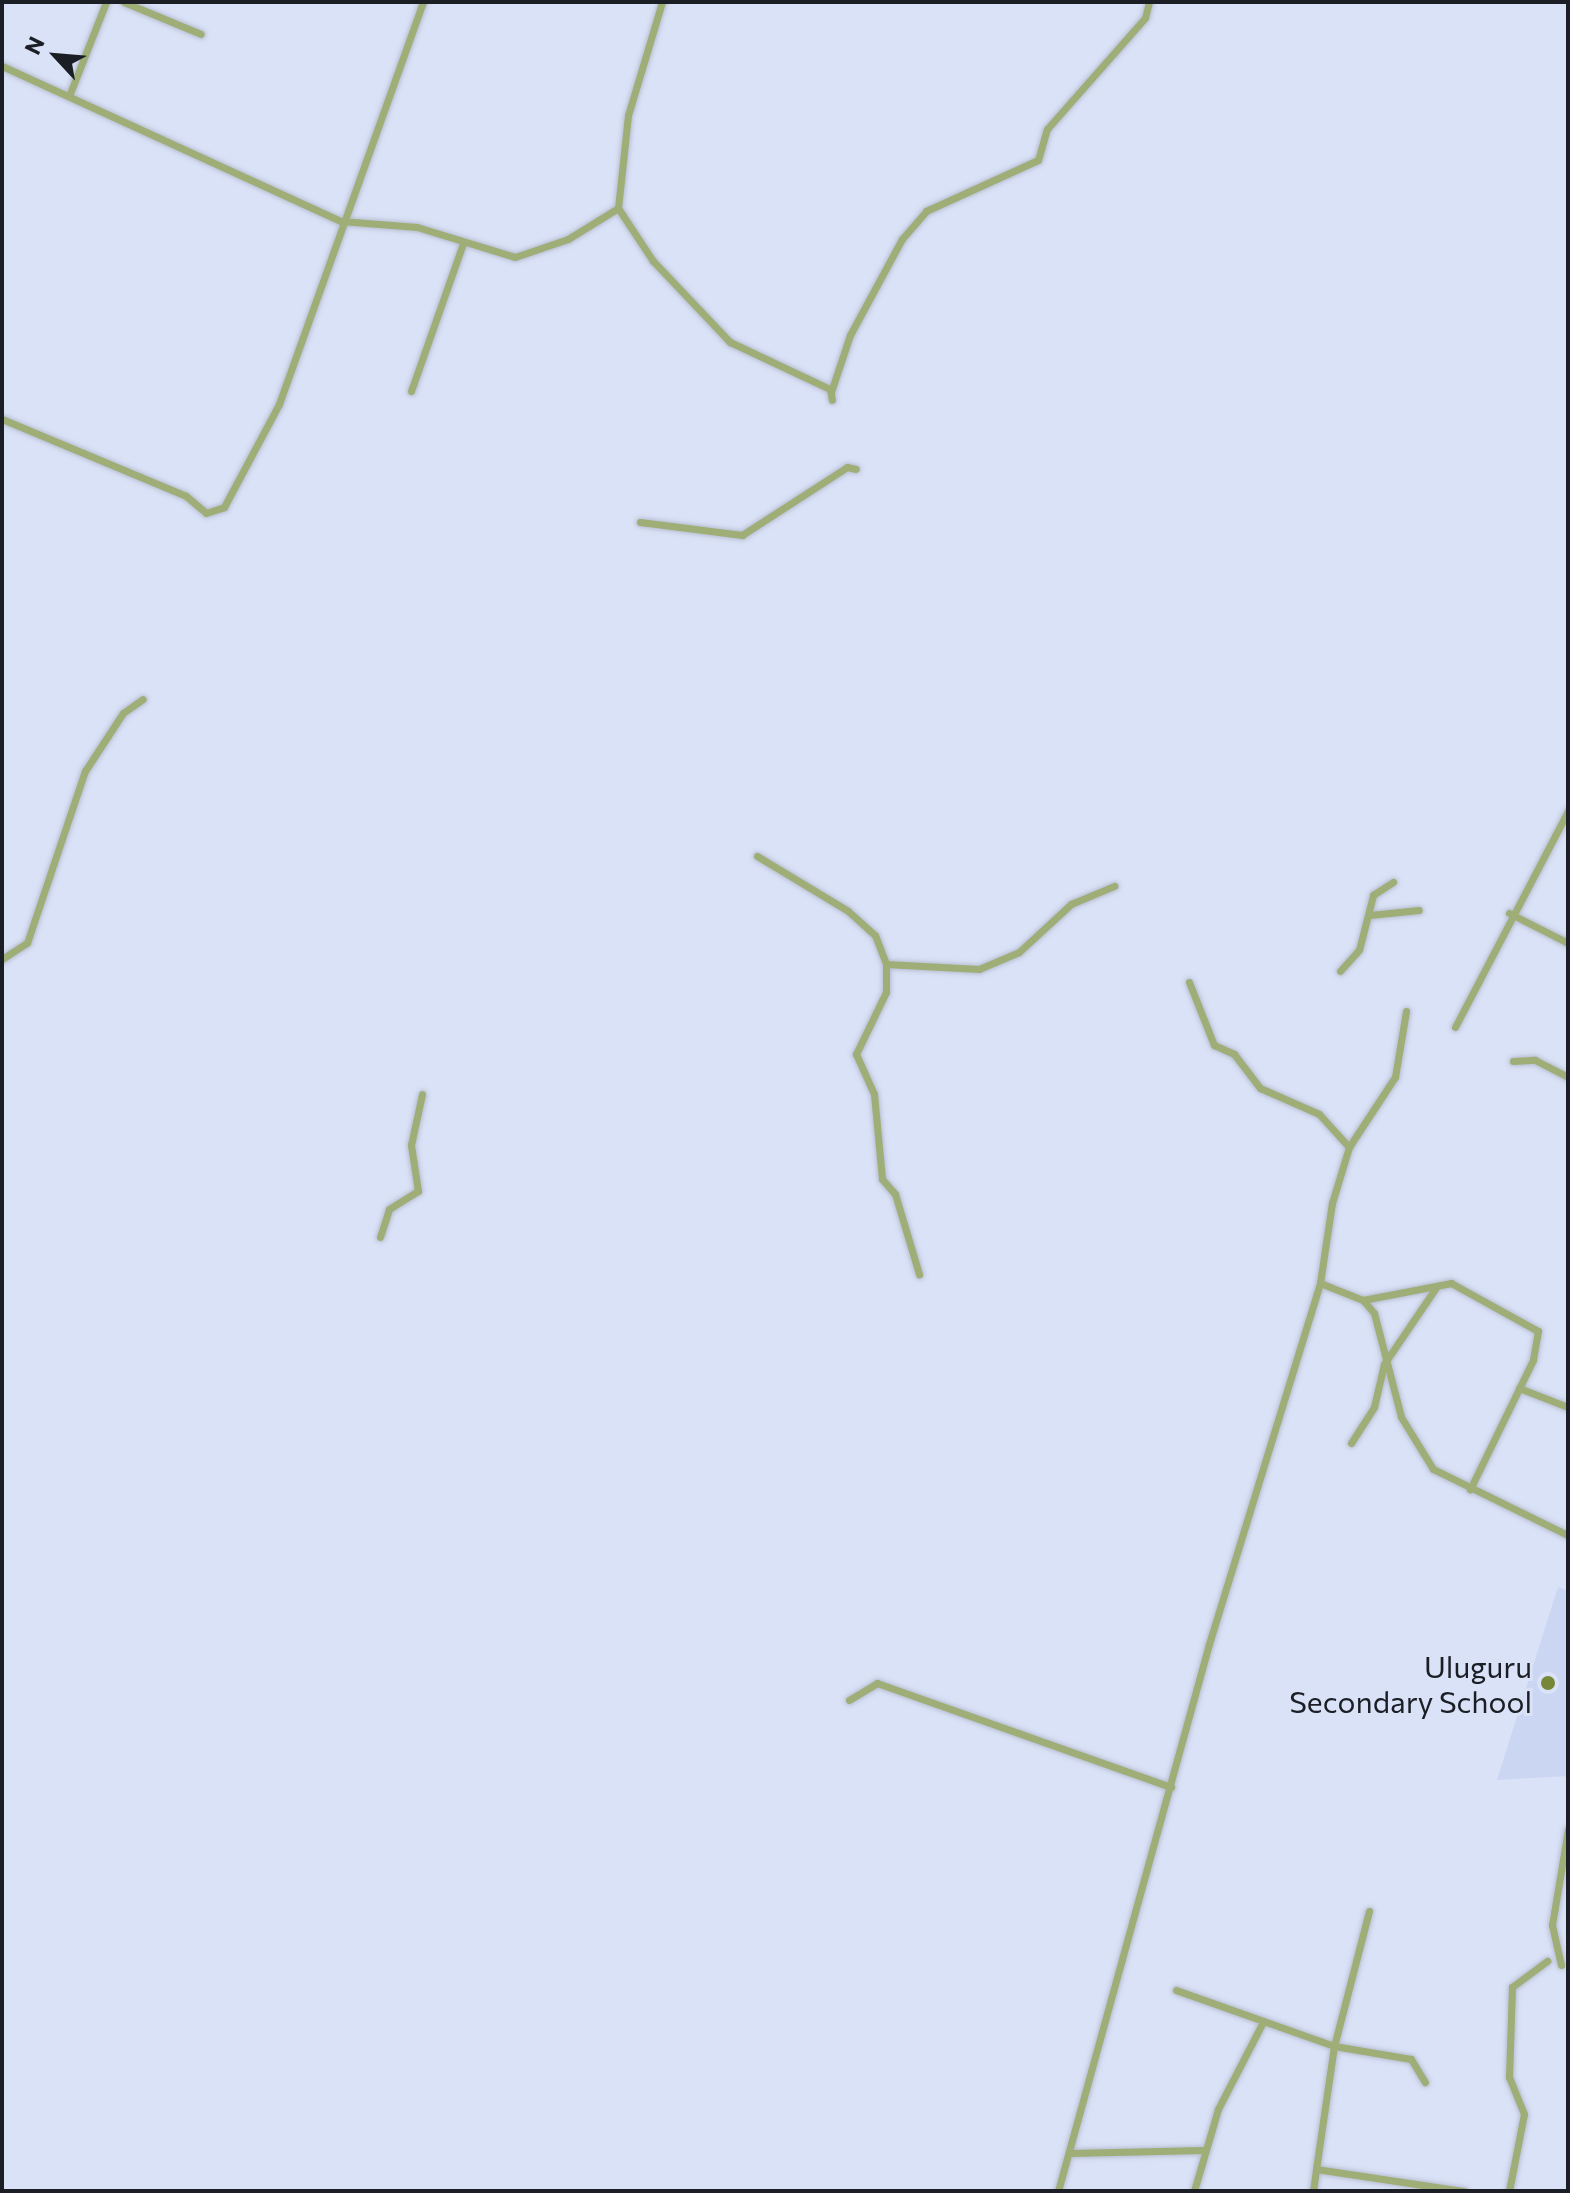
<!DOCTYPE html>
<style>
body{margin:0}
#map{position:relative;width:1570px;height:2193px;overflow:hidden;background:#dae2f7;font-family:Commissioner,sans-serif}
div>[style]{position:absolute}
[style*='--x']{left:calc(var(--x)*1px);top:calc(var(--y)*1px);width:calc(var(--w)*1px);rotate:calc(var(--a)*1deg)}
.built>*{inset:0;background:#cbd6f2}
.roads{filter:drop-shadow(0 0 2px #b8bfd1) drop-shadow(0 0 2px #b8bfd1)}
.street>*{height:7px;margin:-3.5px;padding:0 3.5px;transform-origin:3.5px;border-radius:3.5px;background:#9fae77}
.dots>*{width:22px;height:22px;translate:-50% -50%;box-sizing:border-box;border:4px solid #dae2f7;border-radius:50%}
span{translate:-50% -50%;white-space:nowrap;text-align:center;line-height:1.15;-webkit-text-stroke:6px #dae2f7;paint-order:stroke}
.poi-label{font-size:30px;color:#1b1e25}
.right{translate:-100% -50%;text-align:right}
.frame{position:absolute;inset:0;border:4px solid #1b1e25;pointer-events:none}
.north{position:absolute;left:16px;top:16px;width:80px;height:80px;-webkit-text-stroke:6px #dae2f7;paint-order:stroke;rotate:296deg;font-size:22px;font-weight:700;line-height:32px;text-align:center;color:#1b1e25}
.north::after{content:'';display:block;margin:auto;width:28px;height:36px;background:#1b1e25;clip-path:polygon(50% 0,100% 100%,50% 72%,0 100%)}
</style>
<div id="map">
<div class="built">
<i style="clip-path:polygon(1558px 1587px,1568px 1591px,1568px 1776px,1497px 1780px)"></i>
</div>
<div class="roads">
<div class="street">
<i style="--x:124;--y:2;--w:83;--a:22.6"></i>
<i style="--x:662;--y:2;--w:118;--a:106.7"></i>
<i style="--x:628;--y:115;--w:94;--a:96.1"></i>
<i style="--x:618;--y:208;--w:64;--a:56.6"></i>
<i style="--x:653;--y:261;--w:112;--a:46.5"></i>
<i style="--x:730;--y:342;--w:110;--a:25.2"></i>
<i style="--x:830;--y:389;--w:11;--a:80"></i>
<i style="--x:2;--y:66;--w:373;--a:24.6"></i>
<i style="--x:341;--y:221;--w:76;--a:4.5"></i>
<i style="--x:417;--y:227;--w:102;--a:17"></i>
<i style="--x:515;--y:257;--w:56;--a:-18.8"></i>
<i style="--x:568;--y:239;--w:59;--a:-31.8"></i>
<i style="--x:69;--y:96;--w:101;--a:-68.5"></i>
<i style="--x:411;--y:391;--w:157;--a:-70.6"></i>
<i style="--x:831;--y:392;--w:60;--a:-71.6"></i>
<i style="--x:850;--y:335;--w:109;--a:-61.6"></i>
<i style="--x:902;--y:239;--w:37;--a:-49"></i>
<i style="--x:926;--y:211;--w:123;--a:-24.5"></i>
<i style="--x:1038;--y:160;--w:32;--a:-74"></i>
<i style="--x:1047;--y:129;--w:148;--a:-48.6"></i>
<i style="--x:1145;--y:18;--w:16;--a:-76"></i>
<i style="--x:2;--y:419;--w:199;--a:22.7"></i>
<i style="--x:186;--y:496;--w:26;--a:40"></i>
<i style="--x:206;--y:513;--w:19;--a:-18"></i>
<i style="--x:224;--y:507;--w:117;--a:-61.9"></i>
<i style="--x:279;--y:404;--w:427;--a:-70.3"></i>
<i style="--x:640;--y:522;--w:103;--a:7.3"></i>
<i style="--x:742;--y:535;--w:125;--a:-32.9"></i>
<i style="--x:847;--y:467;--w:9;--a:13"></i>
<i style="--x:757;--y:856;--w:106;--a:31.1"></i>
<i style="--x:848;--y:911;--w:36;--a:42"></i>
<i style="--x:875;--y:935;--w:31;--a:69"></i>
<i style="--x:886;--y:964;--w:93;--a:3.1"></i>
<i style="--x:979;--y:969;--w:43;--a:-23"></i>
<i style="--x:1019;--y:952;--w:71;--a:-42.7"></i>
<i style="--x:1071;--y:904;--w:47;--a:-22.7"></i>
<i style="--x:1509;--y:913;--w:66;--a:27"></i>
<i style="--x:1370;--y:915;--w:49;--a:-5.8"></i>
<i style="--x:2;--y:959;--w:30;--a:-33"></i>
<i style="--x:27;--y:943;--w:182;--a:-71.4"></i>
<i style="--x:85;--y:771;--w:69;--a:-56.8"></i>
<i style="--x:123;--y:713;--w:24;--a:-35"></i>
<i style="--x:886;--y:964;--w:28;--a:90"></i>
<i style="--x:886;--y:992;--w:69;--a:115.8"></i>
<i style="--x:856;--y:1054;--w:44;--a:65.8"></i>
<i style="--x:874;--y:1094;--w:85;--a:84.6"></i>
<i style="--x:882;--y:1179;--w:20;--a:49"></i>
<i style="--x:895;--y:1194;--w:84;--a:73.3"></i>
<i style="--x:1340;--y:971;--w:28;--a:-48"></i>
<i style="--x:1359;--y:950;--w:57;--a:-75.7"></i>
<i style="--x:1373;--y:895;--w:24;--a:-33"></i>
<i style="--x:1189;--y:982;--w:68;--a:68.4"></i>
<i style="--x:1214;--y:1045;--w:22;--a:24"></i>
<i style="--x:1234;--y:1054;--w:43;--a:52.6"></i>
<i style="--x:1260;--y:1088;--w:64;--a:23.8"></i>
<i style="--x:1319;--y:1114;--w:45;--a:47.7"></i>
<i style="--x:1455;--y:1027;--w:244;--a:-62.4"></i>
<i style="--x:1513;--y:1061;--w:22;--a:-3"></i>
<i style="--x:1535;--y:1060;--w:37;--a:27"></i>
<i style="--x:380;--y:1237;--w:29;--a:-72"></i>
<i style="--x:389;--y:1209;--w:34;--a:-32"></i>
<i style="--x:418;--y:1191;--w:47;--a:-98.7"></i>
<i style="--x:411;--y:1145;--w:52;--a:-77.8"></i>
<i style="--x:1320;--y:1283;--w:46;--a:21.6"></i>
<i style="--x:1363;--y:1300;--w:17;--a:50"></i>
<i style="--x:1374;--y:1313;--w:107;--a:75.4"></i>
<i style="--x:1401;--y:1417;--w:61;--a:58.4"></i>
<i style="--x:1433;--y:1469;--w:150;--a:26.1"></i>
<i style="--x:1363;--y:1300;--w:90;--a:-10.9"></i>
<i style="--x:1451;--y:1283;--w:99;--a:28.9"></i>
<i style="--x:1538;--y:1331;--w:29;--a:100"></i>
<i style="--x:1533;--y:1360;--w:144;--a:116"></i>
<i style="--x:1519;--y:1388;--w:53;--a:21.2"></i>
<i style="--x:1351;--y:1443;--w:43;--a:-57.4"></i>
<i style="--x:1374;--y:1407;--w:44;--a:-76.9"></i>
<i style="--x:1384;--y:1364;--w:94;--a:-55.8"></i>
<i style="--x:849;--y:1700;--w:33;--a:-31"></i>
<i style="--x:877;--y:1683;--w:312;--a:19.5"></i>
<i style="--x:1369;--y:1911;--w:139;--a:104.5"></i>
<i style="--x:1334;--y:2046;--w:78;--a:9.6"></i>
<i style="--x:1411;--y:2059;--w:27;--a:59"></i>
<i style="--x:1561;--y:1965;--w:41;--a:-102.7"></i>
<i style="--x:1552;--y:1925;--w:97;--a:-80.5"></i>
<i style="--x:1176;--y:1990;--w:168;--a:19.5"></i>
<i style="--x:1334;--y:2046;--w:124;--a:98.3"></i>
<i style="--x:1316;--y:2169;--w:150;--a:8.5"></i>
<i style="--x:1070;--y:2153;--w:133;--a:-1.3"></i>
<i style="--x:1058;--y:2191;--w:567;--a:-74.57"></i>
<i style="--x:1209;--y:1644;--w:378;--a:-72.9"></i>
<i style="--x:1320;--y:1283;--w:81;--a:-81.5"></i>
<i style="--x:1332;--y:1203;--w:59;--a:-73.1"></i>
<i style="--x:1349;--y:1147;--w:84;--a:-56.7"></i>
<i style="--x:1395;--y:1077;--w:67;--a:-80.5"></i>
<i style="--x:1194;--y:2191;--w:85;--a:-73.7"></i>
<i style="--x:1218;--y:2109;--w:98;--a:-62.7"></i>
<i style="--x:1313;--y:2191;--w:22;--a:-82"></i>
<i style="--x:1509;--y:2191;--w:78;--a:-79"></i>
<i style="--x:1524;--y:2114;--w:40;--a:-112"></i>
<i style="--x:1509;--y:2077;--w:90;--a:-88.1"></i>
<i style="--x:1512;--y:1987;--w:44;--a:-36.6"></i>
</div>
</div>
<div class="dots">
<i style="left:1548px;top:1683px;background:#768838"></i>
</div>
<div class="poi-label">
<span class="right" style="left:1532px;top:1683px">Uluguru<br>Secondary School</span>
</div>
<div class="frame"></div>
<div class="north">N</div>
</div>
